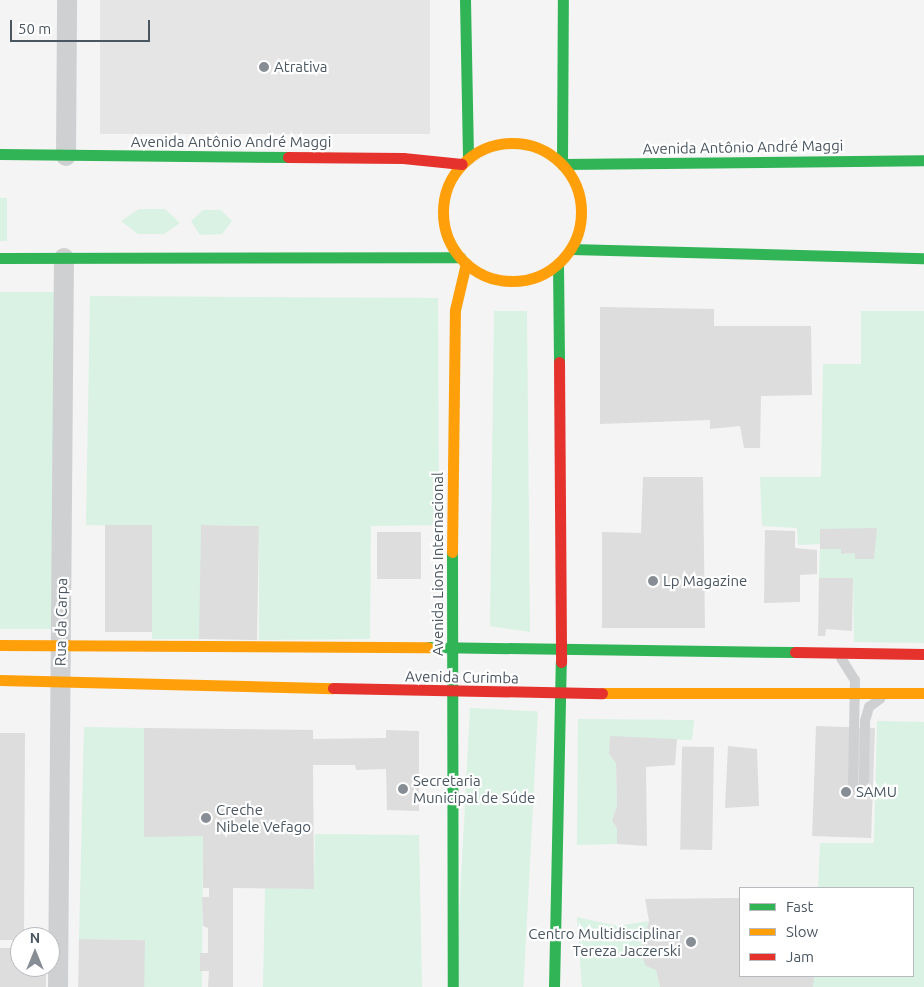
<!DOCTYPE html>
<meta charset="utf-8">
<style>
body{margin:0}
#map{position:relative;width:924px;height:987px;overflow:hidden;background:#f4f4f4;font-family:Ubuntu,sans-serif}
div>[style]{position:absolute}
[style*='--x']{left:calc(var(--x)*1px);top:calc(var(--y)*1px);width:calc(var(--w)*1px);rotate:calc(var(--a)*1deg)}
.education>*{inset:0;background:#e6e5e6;transform-origin:0 0}
.green>*{inset:0;background:#d9f2e3;transform-origin:0 0}
.building>*{inset:0;background:#ddddde;transform-origin:0 0}
.lane>*{height:10px;margin:-5px;padding:0 5px;transform-origin:5px;border-radius:5px;background:#ced0d2}
.street>*{height:20px;margin:-10px;padding:0 10px;transform-origin:10px;border-radius:10px;background:#ced0d2}
.fast>*{height:11px;margin:-5.5px;padding:0 5.5px;transform-origin:5.5px;border-radius:5.5px;background:#30b455}
.slow>*{height:11px;margin:-5.5px;padding:0 5.5px;transform-origin:5.5px;border-radius:5.5px;background:#ff9f0a}
.slow>.ring{margin:-5.5px;padding:0;box-sizing:content-box;background:none;border:11px solid #ff9f0a;border-radius:50%}
.jam>*{height:11px;margin:-5.5px;padding:0 5.5px;transform-origin:5.5px;border-radius:5.5px;background:#e5322d}
.dots>*{width:14px;height:14px;translate:-50% -50%;box-sizing:border-box;border:2px solid #fff;border-radius:50%}
span{translate:-50% -50%;white-space:nowrap;text-align:center;line-height:1.15;-webkit-text-stroke:4.5px #fff;paint-order:stroke}
.poi-label{font-size:15px;color:#4a5661}
.left{translate:0 -50%;text-align:left}
.right{translate:-100% -50%;text-align:right}
.street-label{font-size:15px;color:#4a5661}
.legend{position:absolute;left:739px;top:887px;width:175px;height:90px;box-sizing:border-box;background:#fff;border:1px solid #b7bbc0;margin:0;padding:6px 9px;list-style:none;font-size:15px;color:#4a5661}
.legend li{display:flex;align-items:center;gap:10px;height:25px}
.legend b{width:25px;border:1px solid #b7bbc0}
.north{position:absolute;left:10px;top:927px;width:50px;height:50px;box-sizing:border-box;background:#fff;border:1px solid #b7bbc0;border-radius:50%;rotate:0deg;font-size:14px;font-weight:700;line-height:20px;text-align:center;color:#4a5661}
.north::after{content:'';display:block;margin:auto;width:18px;height:22px;background:#868d94;clip-path:polygon(50% 0,100% 100%,50% 72%,0 100%)}
.scale{position:absolute;left:10px;top:20px;width:140px;height:22px;box-sizing:border-box;border:2px solid #4a5661;border-top:0;padding-left:6px;font-size:15px;line-height:18px;white-space:nowrap;color:#4a5661;-webkit-text-stroke:4px #fff;paint-order:stroke}
</style>
<div id="map">
<div class="education">
<i style="left:100px;top:0;width:330px;height:134px"></i>
</div>
<div class="green">
<i style="left:0;top:198px;width:7px;height:43px"></i>
<i style="clip-path:polygon(139px 209px,165px 209px,180px 223px,164px 234px,138px 234px,121px 221px)"></i>
<i style="clip-path:polygon(203px 210px,221px 210px,232px 221px,222px 234px,200px 235px,191px 221px)"></i>
<i style="left:0;top:292px;width:54px;height:337px"></i>
<i style="clip-path:polygon(90px 296px,438px 298px,439px 525px,371px 526px,370px 639px,259px 640px,259px 526px,203px 525px,204px 639px,152px 639px,152px 526px,86px 525px)"></i>
<i style="clip-path:polygon(494px 311px,527px 311px,530px 632px,490px 626px)"></i>
<i style="clip-path:polygon(861px 311px,924px 311px,924px 643px,854px 642px,853px 578px,819px 578px,820px 549px,841px 549px,842px 554px,855px 553px,855px 559px,874px 559px,876px 528px,820px 544px,798px 545px,797px 528px,762px 526px,760px 477px,821px 477px,823px 364px,861px 364px)"></i>
<i style="left:470px;top:708px;width:68px;height:279px;rotate:3deg"></i>
<i style="clip-path:polygon(578px 719px,694px 720px,692px 740px,610px 737px,609px 754px,616px 763px,617px 805px,612px 821px,617px 828px,617px 844px,577px 845px)"></i>
<i style="clip-path:polygon(877px 721px,924px 722px,924px 987px,813px 987px,813px 976px,913px 976px,913px 888px,818px 888px,820px 843px,874px 843px)"></i>
<i style="clip-path:polygon(84px 727px,144px 728px,144px 836px,203px 836px,202px 987px,143px 987px,141px 940px,79px 939px)"></i>
<i style="clip-path:polygon(315px 834px,419px 835px,422px 987px,263px 987px,265px 888px,314px 889px)"></i>
<i style="clip-path:polygon(577px 917px,617px 926px,649px 921px,640px 952px,656px 970px,660px 987px,582px 987px)"></i>
</div>
<div class="building">
<i style="clip-path:polygon(600px 307px,714px 309px,714px 326px,811px 326px,812px 395px,761px 396px,760px 448px,744px 448px,740px 426px,710px 429px,710px 420px,600px 424px)"></i>
<i style="clip-path:polygon(643px 477px,703px 477px,705px 628px,602px 628px,602px 532px,641px 533px)"></i>
<i style="left:105px;top:525px;width:47px;height:107px"></i>
<i style="left:201px;top:525px;width:58px;height:114px;rotate:1deg"></i>
<i style="clip-path:polygon(877px 528px,874px 559px,855px 559px,855px 553px,841px 554px,841px 549px,820px 549px,820px 529px)"></i>
<i style="clip-path:polygon(765px 530px,795px 531px,795px 548px,817px 550px,817px 574px,800px 575px,800px 602px,764px 603px)"></i>
<i style="left:377px;top:532px;width:44px;height:47px"></i>
<i style="clip-path:polygon(819px 578px,853px 578px,852px 631px,826px 629px,825px 636px,818px 636px)"></i>
<i style="left:816px;top:726px;width:59px;height:110px;rotate:2deg"></i>
<i style="clip-path:polygon(144px 728px,313px 730px,313px 739px,386px 738px,386px 730px,419px 731px,419px 811px,387px 810px,386px 769px,356px 770px,355px 765px,313px 765px,314px 889px,233px 888px,233px 987px,208px 987px,209px 971px,200px 971px,200px 953px,208px 953px,208px 928px,203px 926px,202px 897px,209px 897px,209px 888px,203px 888px,203px 836px,144px 837px)"></i>
<i style="clip-path:polygon(0 733px,25px 733px,24px 937px,20px 940px,0 940px)"></i>
<i style="clip-path:polygon(610px 736px,677px 739px,675px 765px,646px 767px,647px 846px,617px 844px,617px 828px,612px 821px,617px 805px,616px 763px,609px 754px)"></i>
<i style="clip-path:polygon(728px 746px,757px 749px,759px 806px,725px 808px)"></i>
<i style="left:714px;top:747px;width:103px;height:32px;rotate:91deg"></i>
<i style="clip-path:polygon(740px 898px,740px 976px,814px 976px,813px 987px,660px 987px,656px 970px,646px 966px,640px 952px,649px 921px,645px 899px)"></i>
<i style="left:79px;top:939px;width:66px;height:48px;rotate:1deg"></i>
<i style="clip-path:polygon(0 948px,20px 948px,20px 967px,46px 967px,46px 987px,0 987px)"></i>
</div>
<div class="lane">
<i style="--x:841;--y:658;--w:26;--a:58"></i>
<i style="--x:855;--y:680;--w:107;--a:91.1"></i>
<i style="--x:864;--y:787;--w:66;--a:-89.1"></i>
<i style="--x:865;--y:721;--w:15;--a:-74"></i>
<i style="--x:869;--y:707;--w:14;--a:-36"></i>
</div>
<div class="street">
<i style="--x:66;--y:156;--w:156;--a:-89.6"></i>
<i style="--x:58;--y:987;--w:729;--a:-89.53"></i>
</div>
<div class="fast">
<i style="--x:465;--y:0;--w:159;--a:88.9"></i>
<i style="--x:0;--y:154;--w:288;--a:0.6"></i>
<i style="--x:562;--y:164;--w:362;--a:-0.6"></i>
<i style="--x:562;--y:164;--w:164;--a:-89.7"></i>
<i style="--x:571;--y:249;--w:353;--a:1.5"></i>
<i style="--x:0;--y:258;--w:460;--a:-0.1"></i>
<i style="--x:558;--y:264;--w:98;--a:89.4"></i>
<i style="--x:452;--y:552;--w:435;--a:89.9"></i>
<i style="--x:428;--y:647;--w:367;--a:0.8"></i>
<i style="--x:554;--y:987;--w:325;--a:-88.8"></i>
</div>
<div class="slow">
<i class="ring" style="left:443px;top:143px;width:127px;height:127px"></i>
<i style="--x:452;--y:552;--w:242;--a:-89.3"></i>
<i style="--x:455;--y:310;--w:48;--a:-76.8"></i>
<i style="--x:0;--y:645;--w:428;--a:0.3"></i>
<i style="--x:0;--y:680;--w:333;--a:1.4"></i>
<i style="--x:602;--y:693;--w:322;--a:0"></i>
</div>
<div class="jam">
<i style="--x:288;--y:157;--w:115;--a:0.5"></i>
<i style="--x:403;--y:158;--w:59;--a:5.8"></i>
<i style="--x:559;--y:362;--w:300;--a:89.6"></i>
<i style="--x:795;--y:652;--w:129;--a:0.9"></i>
<i style="--x:333;--y:688;--w:269;--a:1.1"></i>
</div>
<div class="dots">
<i style="left:264px;top:67px;background:#868d94"></i>
<i style="left:653px;top:581px;background:#868d94"></i>
<i style="left:403px;top:789px;background:#868d94"></i>
<i style="left:846px;top:792px;background:#868d94"></i>
<i style="left:206px;top:818px;background:#868d94"></i>
<i style="left:691px;top:942px;background:#868d94"></i>
</div>
<div class="poi-label">
<span class="left" style="left:274px;top:67px">Atrativa</span>
<span class="left" style="left:663px;top:581px">Lp Magazine</span>
<span class="left" style="left:413px;top:789px">Secretaria<br>Municipal de Súde</span>
<span class="left" style="left:856px;top:792px">SAMU</span>
<span class="left" style="left:216px;top:818px">Creche<br>Nibele Vefago</span>
<span class="right" style="left:681px;top:942px">Centro Multidisciplinar<br>Tereza Jaczerski</span>
</div>
<div class="street-label">
<span style="left:231px;top:142px">Avenida Antônio André Maggi</span>
<span style="left:743px;top:147px;rotate:-1deg">Avenida Antônio André Maggi</span>
<span style="left:438px;top:564px;rotate:-90deg">Avenida Lions Internacional</span>
<span style="left:61px;top:622px;rotate:-89deg">Rua da Carpa</span>
<span style="left:462px;top:677px;rotate:1deg">Avenida Curimba</span>
</div>
<ul class="legend">
<li><b style="height:6px;background:#30b455"></b>Fast</li>
<li><b style="height:6px;background:#ff9f0a"></b>Slow</li>
<li><b style="height:6px;background:#e5322d"></b>Jam</li>
</ul>
<div class="north">N</div>
<div class="scale">50 m</div>
</div>
